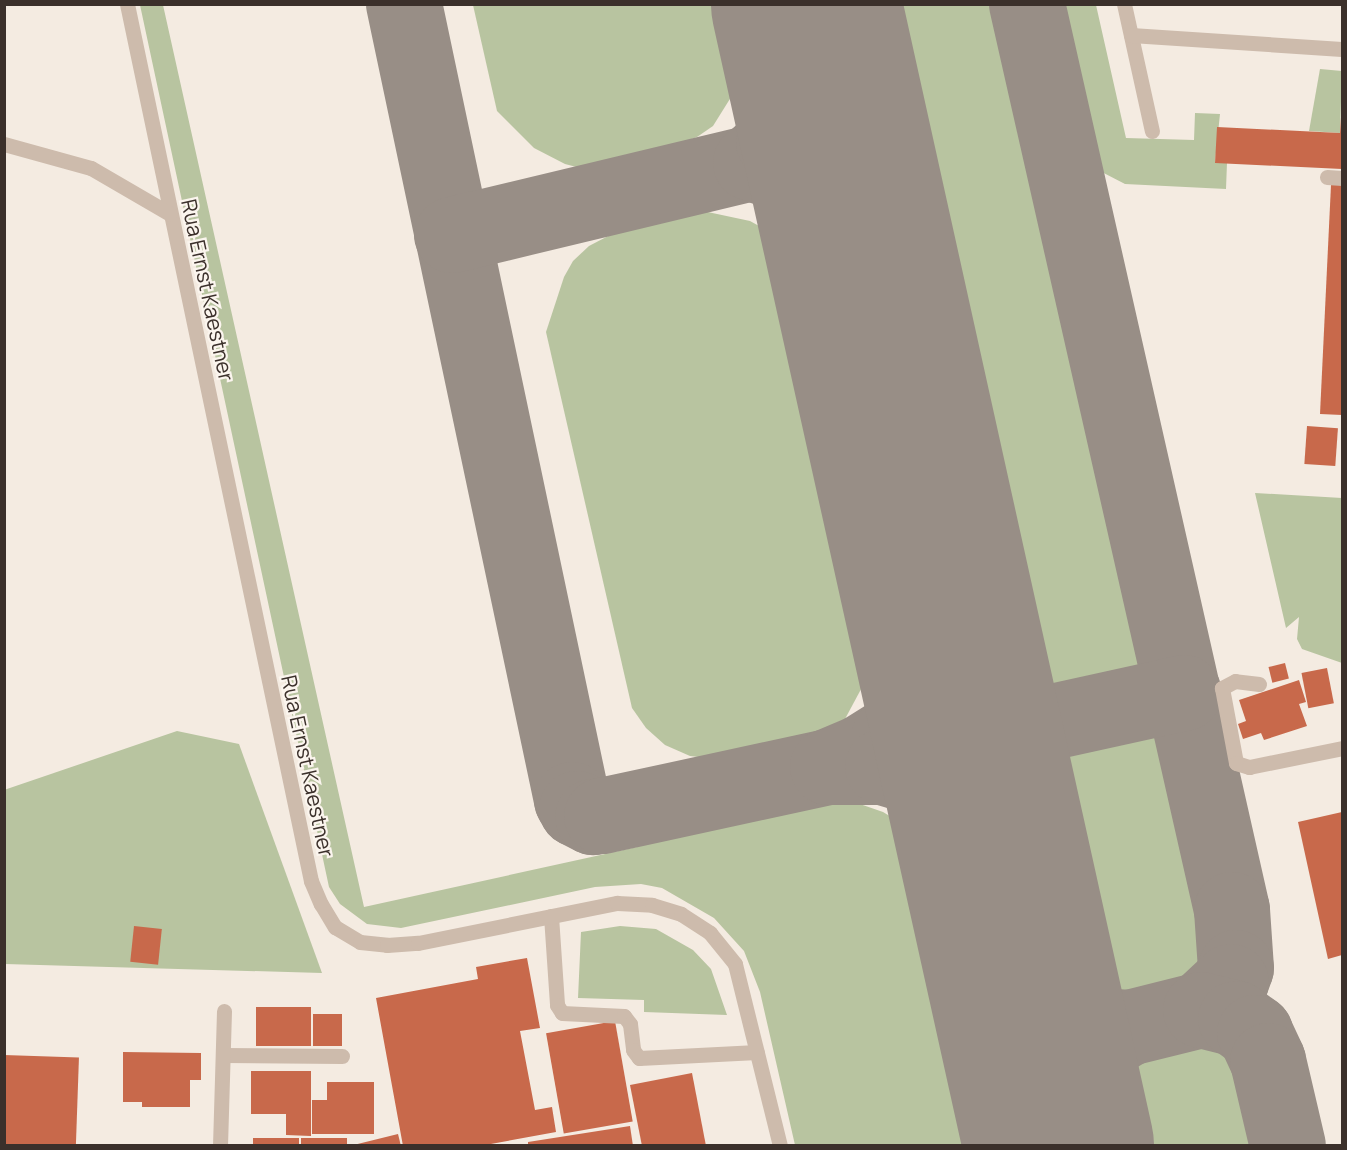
<!DOCTYPE html>
<style>
body{margin:0}
#map{position:relative;width:1347px;height:1150px;overflow:hidden;background:#f4ebe1;font-family:Manrope,sans-serif}
div>[style]{position:absolute}
[style*='--x']{left:calc(var(--x)*1px);top:calc(var(--y)*1px);width:calc(var(--w)*1px);rotate:calc(var(--a)*1deg)}
.green>*{inset:0;background:#b8c4a0}
.taxiway>*{height:76px;margin:-38px;padding:0 38px;transform-origin:38px;border-radius:38px;background:#988e86}
.runway>*{height:190px;margin:-95px;padding:0 95px;transform-origin:95px;border-radius:95px;background:#988e86}
.building>*{inset:0;background:#c8694b;transform-origin:0 0}
.service>*{height:15px;margin:-7.5px;padding:0 7.5px;transform-origin:7.5px;border-radius:7.5px;background:#cdbbac}
.minor>*{height:15px;margin:-7.5px;padding:0 7.5px;transform-origin:7.5px;border-radius:7.5px;background:#cdbbac}
span{translate:-50% -50%;white-space:nowrap;text-align:center;line-height:1.15;-webkit-text-stroke:4.5px #fbf5ee;paint-order:stroke}
.street-label{font-size:21px;color:#3b302b}
.frame{position:absolute;inset:0;border:6px solid #3b302b;pointer-events:none}
</style>
<div id="map">
<div class="green">
<i style="clip-path:polygon(140px 5px,163px 5px,364px 907px,637px 847px,632px 845px,827px 800px,857px 803px,883px 812px,903px 824px,935px 874px,995px 1145px,795px 1145px,760px 992px,744px 951px,714px 918px,662px 888px,641px 884px,595px 887px,401px 928px,367px 924px,340px 904px,329px 887px)"></i>
<i style="clip-path:polygon(473px 5px,742px 5px,751px 44px,743px 78px,713px 126px,697px 137px,622px 164px,584px 169px,565px 164px,534px 148px,497px 111px)"></i>
<i style="clip-path:polygon(870px 5px,1007px 5px,1153px 647px,1152px 661px,1114px 684px,1049px 700px,1025px 690px)"></i>
<i style="clip-path:polygon(1049px 5px,1096px 5px,1126px 138px,1194px 140px,1195px 113px,1220px 114px,1215px 162px,1227px 163px,1226px 189px,1125px 184px,1096px 169px,1083px 156px)"></i>
<i style="clip-path:polygon(1320px 69px,1342px 71px,1340px 133px,1309px 131px)"></i>
<i style="clip-path:polygon(703px 211px,750px 221px,772px 233px,787px 253px,811px 306px,878px 622px,867px 678px,845px 719px,802px 739px,716px 759px,690px 756px,665px 745px,646px 728px,632px 708px,546px 332px,564px 277px,573px 261px,589px 246px,612px 234px)"></i>
<i style="clip-path:polygon(1255px 493px,1342px 498px,1342px 663px,1302px 649px,1297px 639px,1299px 617px,1286px 628px)"></i>
<i style="clip-path:polygon(1122px 728px,1146px 730px,1170px 740px,1216px 929px,1211px 963px,1200px 978px,1124px 1001px,1092px 986px,1040px 772px,1045px 759px,1060px 744px,1101px 730px)"></i>
<i style="clip-path:polygon(177px 731px,239px 744px,322px 973px,5px 964px,4px 790px)"></i>
<i style="clip-path:polygon(620px 926px,656px 929px,693px 950px,711px 969px,727px 1015px,644px 1012px,644px 1000px,578px 998px,581px 932px)"></i>
<i style="clip-path:polygon(1197px 1042px,1221px 1046px,1238px 1062px,1250px 1080px,1264px 1145px,1125px 1145px,1112px 1091px,1120px 1074px,1143px 1056px)"></i>
</div>
<div class="taxiway">
<i style="--x:404;--y:4;--w:814;--a:78.08"></i>
<i style="--x:572;--y:800;--w:10;--a:61"></i>
<i style="--x:577;--y:809;--w:18;--a:27"></i>
<i style="--x:593;--y:817;--w:9;--a:-6"></i>
<i style="--x:602;--y:816;--w:231;--a:-12.2"></i>
<i style="--x:828;--y:767;--w:38;--a:-23"></i>
<i style="--x:863;--y:752;--w:32;--a:-32"></i>
<i style="--x:890;--y:735;--w:55;--a:-45"></i>
<i style="--x:929;--y:696;--w:37;--a:-68"></i>
<i style="--x:943;--y:662;--w:42;--a:-90"></i>
<i style="--x:1027;--y:4;--w:929;--a:77.25"></i>
<i style="--x:1232;--y:910;--w:58;--a:86.1"></i>
<i style="--x:1236;--y:968;--w:15;--a:110"></i>
<i style="--x:1231;--y:982;--w:41;--a:137"></i>
<i style="--x:751;--y:163;--w:32;--a:18"></i>
<i style="--x:781;--y:173;--w:43;--a:33.7"></i>
<i style="--x:817;--y:197;--w:38;--a:47"></i>
<i style="--x:843;--y:225;--w:37;--a:59"></i>
<i style="--x:452;--y:235;--w:308;--a:-13.5"></i>
<i style="--x:751;--y:163;--w:31;--a:-42"></i>
<i style="--x:774;--y:142;--w:39;--a:-60"></i>
<i style="--x:794;--y:108;--w:35;--a:-68"></i>
<i style="--x:807;--y:75;--w:35;--a:-78"></i>
<i style="--x:943;--y:620;--w:51;--a:73"></i>
<i style="--x:958;--y:669;--w:26;--a:61"></i>
<i style="--x:971;--y:692;--w:18;--a:43"></i>
<i style="--x:984;--y:704;--w:32;--a:30"></i>
<i style="--x:1012;--y:720;--w:40;--a:2.9"></i>
<i style="--x:1052;--y:722;--w:135;--a:-12.4"></i>
<i style="--x:828;--y:767;--w:55;--a:0"></i>
<i style="--x:883;--y:767;--w:52;--a:16.7"></i>
<i style="--x:933;--y:782;--w:34;--a:38"></i>
<i style="--x:960;--y:803;--w:52;--a:50.5"></i>
<i style="--x:1014;--y:950;--w:49;--a:67.1"></i>
<i style="--x:1033;--y:995;--w:29;--a:41"></i>
<i style="--x:1055;--y:1014;--w:34;--a:19"></i>
<i style="--x:1087;--y:1025;--w:42;--a:4.1"></i>
<i style="--x:1058;--y:1143;--w:41;--a:-91.4"></i>
<i style="--x:1057;--y:1102;--w:16;--a:-76"></i>
<i style="--x:1061;--y:1086;--w:44;--a:-50.5"></i>
<i style="--x:1089;--y:1052;--w:47;--a:-31"></i>
<i style="--x:1129;--y:1028;--w:74;--a:-14"></i>
<i style="--x:1201;--y:1010;--w:36;--a:14"></i>
<i style="--x:1236;--y:1019;--w:24;--a:36"></i>
<i style="--x:1255;--y:1033;--w:31;--a:65"></i>
<i style="--x:1268;--y:1061;--w:87;--a:76.8"></i>
</div>
<div class="runway">
<i style="--x:806;--y:4;--w:1170;--a:77.51"></i>
</div>
<div class="building">
<i style="clip-path:polygon(1341px 117px,1342px 169px,1215px 163px,1217px 127px,1340px 133px)"></i>
<i style="clip-path:polygon(1331px 185px,1342px 185px,1342px 415px,1320px 414px)"></i>
<i style="left:1307px;top:426px;width:31px;height:38px;rotate:4deg"></i>
<i style="left:1285px;top:663px;width:16px;height:17px;rotate:76deg"></i>
<i style="left:1327px;top:668px;width:36px;height:26px;rotate:79deg"></i>
<i style="clip-path:polygon(1299px 680px,1306px 702px,1299px 704px,1307px 726px,1264px 740px,1261px 733px,1243px 739px,1238px 724px,1246px 721px,1239px 700px)"></i>
<i style="clip-path:polygon(1342px 812px,1342px 955px,1328px 959px,1298px 822px)"></i>
<i style="left:134px;top:926px;width:28px;height:36px;rotate:6deg"></i>
<i style="clip-path:polygon(527px 958px,540px 1028px,520px 1031px,535px 1110px,552px 1107px,556px 1132px,480px 1146px,403px 1146px,376px 998px,478px 979px,476px 967px)"></i>
<i style="left:256px;top:1007px;width:55px;height:39px"></i>
<i style="left:313px;top:1014px;width:29px;height:32px"></i>
<i style="left:615px;top:1021px;width:102px;height:70px;rotate:80deg"></i>
<i style="clip-path:polygon(123px 1052px,201px 1053px,201px 1080px,190px 1080px,190px 1107px,142px 1107px,142px 1102px,123px 1102px)"></i>
<i style="left:4px;top:1055px;width:75px;height:91px;rotate:2deg"></i>
<i style="clip-path:polygon(251px 1071px,311px 1071px,311px 1136px,286px 1135px,286px 1114px,251px 1114px)"></i>
<i style="clip-path:polygon(692px 1073px,706px 1146px,642px 1146px,630px 1085px)"></i>
<i style="clip-path:polygon(327px 1082px,374px 1082px,374px 1134px,312px 1134px,312px 1100px,327px 1100px)"></i>
<i style="clip-path:polygon(630px 1126px,633px 1146px,528px 1146px,528px 1142px)"></i>
<i style="left:398px;top:1134px;width:12px;height:49px;rotate:76deg"></i>
<i style="left:253px;top:1138px;width:46px;height:8px"></i>
<i style="left:301px;top:1138px;width:46px;height:8px"></i>
</div>
<div class="service">
<i style="--x:1124;--y:4;--w:130;--a:77.6"></i>
<i style="--x:1131;--y:35;--w:211;--a:3.8"></i>
<i style="--x:1327;--y:177;--w:15;--a:4"></i>
<i style="--x:1259;--y:684;--w:24;--a:-173"></i>
<i style="--x:1235;--y:681;--w:15;--a:152"></i>
<i style="--x:1222;--y:688;--w:76;--a:79.4"></i>
<i style="--x:1236;--y:763;--w:14;--a:17"></i>
<i style="--x:1249;--y:767;--w:95;--a:-11.5"></i>
<i style="--x:551;--y:916;--w:89;--a:86.1"></i>
<i style="--x:557;--y:1005;--w:9;--a:58"></i>
<i style="--x:562;--y:1013;--w:62;--a:2.8"></i>
<i style="--x:624;--y:1016;--w:10;--a:53"></i>
<i style="--x:630;--y:1024;--w:26;--a:83"></i>
<i style="--x:633;--y:1050;--w:10;--a:53"></i>
<i style="--x:639;--y:1058;--w:118;--a:-2.9"></i>
<i style="--x:223;--y:1055;--w:119;--a:0.5"></i>
</div>
<div class="minor">
<i style="--x:127;--y:4;--w:896;--a:78.15"></i>
<i style="--x:311;--y:881;--w:25;--a:67"></i>
<i style="--x:321;--y:904;--w:27;--a:59"></i>
<i style="--x:335;--y:927;--w:29;--a:31"></i>
<i style="--x:360;--y:942;--w:27;--a:6"></i>
<i style="--x:387;--y:945;--w:31;--a:-4"></i>
<i style="--x:418;--y:943;--w:203;--a:-11.4"></i>
<i style="--x:617;--y:903;--w:35;--a:3"></i>
<i style="--x:652;--y:905;--w:30;--a:17"></i>
<i style="--x:681;--y:914;--w:35;--a:33"></i>
<i style="--x:710;--y:933;--w:40;--a:51"></i>
<i style="--x:735;--y:964;--w:187;--a:76.1"></i>
<i style="--x:4;--y:144;--w:90;--a:15.4"></i>
<i style="--x:91;--y:168;--w:91;--a:30.2"></i>
<i style="--x:220;--y:1146;--w:135;--a:-88.3"></i>
</div>
<div class="street-label">
<span style="left:208px;top:290px;rotate:78deg">Rua Ernst Kaestner</span>
<span style="left:308px;top:766px;rotate:78deg">Rua Ernst Kaestner</span>
</div>
<div class="frame"></div>
</div>
